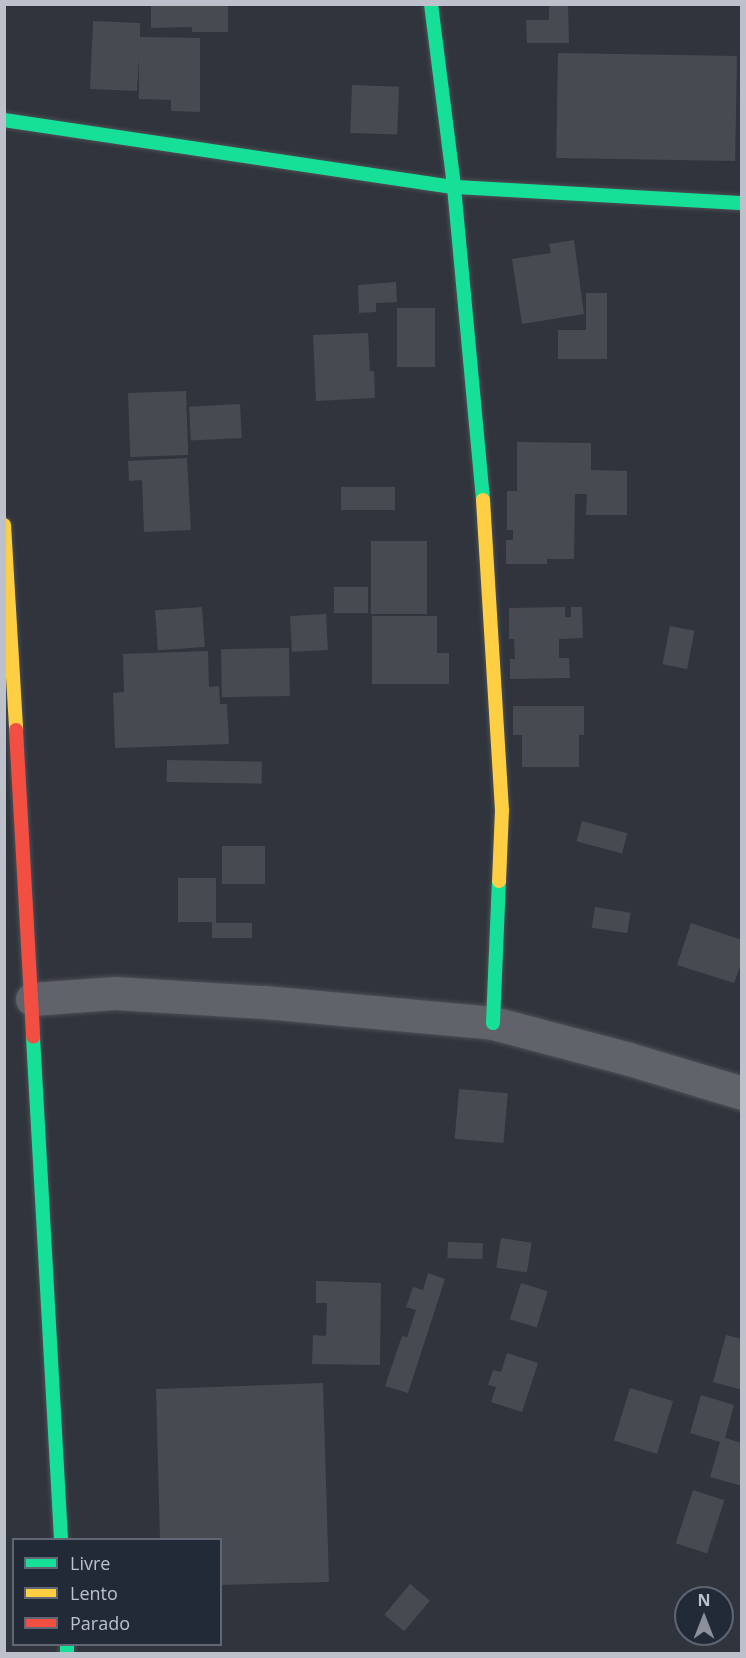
<!DOCTYPE html>
<style>
body{margin:0}
#map{position:relative;width:746px;height:1658px;overflow:hidden;background:#30343c;font-family:"Open Sans",sans-serif}
div>[style]{position:absolute}
[style*='--x']{left:calc(var(--x)*1px);top:calc(var(--y)*1px);width:calc(var(--w)*1px);rotate:calc(var(--a)*1deg)}
.building>*{inset:0;background:#474a51;transform-origin:0 0}
.roads{filter:drop-shadow(0 0 2px #4c4f55) drop-shadow(0 0 2px #4c4f55)}
.street>*{height:33px;margin:-16.5px;padding:0 16.5px;transform-origin:16.5px;border-radius:16.5px;background:#60636a}
.fast>*{height:14px;margin:-7px;padding:0 7px;transform-origin:7px;border-radius:7px;background:#16e098}
.slow>*{height:14px;margin:-7px;padding:0 7px;transform-origin:7px;border-radius:7px;background:#ffcf43}
.jam>*{height:14px;margin:-7px;padding:0 7px;transform-origin:7px;border-radius:7px;background:#f24e42}
span{translate:-50% -50%;white-space:nowrap;text-align:center;line-height:1.15;-webkit-text-stroke:4.5px #232a37;paint-order:stroke}
.frame{position:absolute;inset:0;border:6px solid #bcc1cc;pointer-events:none}
.legend{position:absolute;left:12px;top:1538px;width:210px;height:108px;box-sizing:border-box;background:#232a37;border:2px solid #606673;margin:0;padding:8px 10px;list-style:none;font-size:18px;color:#bcc1cc}
.legend li{display:flex;align-items:center;gap:12px;height:30px}
.legend b{width:30px;border:2px solid #606673}
.north{position:absolute;left:674px;top:1586px;width:60px;height:60px;box-sizing:border-box;background:#232a37;border:2px solid #606673;border-radius:50%;rotate:0deg;font-size:16px;font-weight:700;line-height:24px;text-align:center;color:#bcc1cc}
.north::after{content:'';display:block;margin:auto;width:21px;height:27px;background:#8b909a;clip-path:polygon(50% 0,100% 100%,50% 72%,0 100%)}
</style>
<div id="map">
<div class="building">
<i style="clip-path:polygon(151px 4px,228px 4px,228px 32px,192px 32px,192px 27px,151px 28px)"></i>
<i style="clip-path:polygon(549px 4px,568px 4px,569px 43px,527px 43px,526px 20px,549px 20px)"></i>
<i style="clip-path:polygon(93px 21px,140px 23px,140px 37px,200px 38px,200px 112px,171px 111px,171px 100px,139px 99px,139px 58px,137px 91px,90px 89px)"></i>
<i style="left:558px;top:53px;width:179px;height:105px;rotate:1deg"></i>
<i style="left:352px;top:85px;width:47px;height:48px;rotate:2deg"></i>
<i style="clip-path:polygon(574px 240px,584px 314px,522px 324px,512px 259px,551px 253px,549px 244px)"></i>
<i style="clip-path:polygon(396px 282px,397px 302px,376px 303px,376px 312px,359px 313px,358px 285px)"></i>
<i style="clip-path:polygon(586px 293px,607px 293px,607px 359px,558px 359px,558px 330px,586px 330px)"></i>
<i style="left:397px;top:308px;width:38px;height:59px"></i>
<i style="clip-path:polygon(368px 333px,370px 371px,374px 371px,375px 398px,316px 401px,313px 335px)"></i>
<i style="left:186px;top:391px;width:64px;height:58px;rotate:88deg"></i>
<i style="left:240px;top:404px;width:34px;height:51px;rotate:87deg"></i>
<i style="clip-path:polygon(517px 442px,591px 443px,591px 470px,627px 471px,627px 515px,586px 515px,587px 494px,575px 494px,574px 559px,547px 559px,547px 564px,506px 564px,506px 540px,513px 540px,513px 530px,507px 530px,507px 491px,517px 491px)"></i>
<i style="clip-path:polygon(187px 458px,191px 530px,144px 532px,142px 480px,129px 481px,128px 461px)"></i>
<i style="left:341px;top:487px;width:54px;height:23px"></i>
<i style="left:371px;top:541px;width:56px;height:73px"></i>
<i style="left:334px;top:587px;width:34px;height:26px"></i>
<i style="left:202px;top:607px;width:40px;height:47px;rotate:86deg"></i>
<i style="clip-path:polygon(565px 607px,565px 617px,571px 617px,571px 607px,582px 607px,583px 638px,559px 639px,559px 658px,569px 658px,570px 678px,510px 679px,510px 659px,515px 659px,514px 639px,509px 639px,509px 608px)"></i>
<i style="left:326px;top:614px;width:36px;height:36px;rotate:87deg"></i>
<i style="clip-path:polygon(372px 616px,437px 616px,437px 653px,449px 653px,449px 684px,372px 684px)"></i>
<i style="left:670px;top:626px;width:25px;height:39px;rotate:11deg"></i>
<i style="left:289px;top:648px;width:48px;height:68px;rotate:89deg"></i>
<i style="clip-path:polygon(208px 651px,209px 687px,219px 686px,220px 704px,227px 704px,229px 744px,115px 748px,113px 693px,124px 692px,123px 654px)"></i>
<i style="clip-path:polygon(513px 706px,584px 706px,584px 735px,579px 735px,579px 767px,522px 767px,522px 735px,513px 735px)"></i>
<i style="left:167px;top:760px;width:95px;height:22px;rotate:1deg"></i>
<i style="left:582px;top:821px;width:47px;height:21px;rotate:15deg"></i>
<i style="left:222px;top:846px;width:43px;height:38px"></i>
<i style="clip-path:polygon(178px 878px,216px 878px,216px 923px,252px 923px,252px 938px,212px 938px,212px 922px,178px 922px)"></i>
<i style="left:595px;top:907px;width:36px;height:21px;rotate:9deg"></i>
<i style="clip-path:polygon(691px 923px,742px 940px,742px 962px,734px 983px,677px 965px)"></i>
<i style="left:459px;top:1089px;width:49px;height:50px;rotate:5deg"></i>
<i style="left:501px;top:1238px;width:31px;height:30px;rotate:9deg"></i>
<i style="left:448px;top:1242px;width:35px;height:16px;rotate:2deg"></i>
<i style="clip-path:polygon(428px 1273px,445px 1279px,408px 1393px,385px 1386px,402px 1336px,407px 1337px,416px 1310px,406px 1307px,413px 1287px,423px 1290px)"></i>
<i style="clip-path:polygon(316px 1281px,381px 1283px,380px 1365px,312px 1364px,313px 1335px,326px 1336px,327px 1303px,316px 1303px)"></i>
<i style="left:521px;top:1283px;width:28px;height:38px;rotate:17deg"></i>
<i style="clip-path:polygon(726px 1335px,742px 1339px,742px 1390px,713px 1382px)"></i>
<i style="clip-path:polygon(507px 1353px,538px 1363px,522px 1412px,491px 1402px,496px 1387px,488px 1385px,493px 1370px,501px 1372px)"></i>
<i style="clip-path:polygon(323px 1383px,329px 1582px,220px 1585px,220px 1540px,160px 1540px,156px 1389px)"></i>
<i style="left:630px;top:1388px;width:45px;height:55px;rotate:17deg"></i>
<i style="clip-path:polygon(701px 1395px,734px 1405px,725px 1438px,742px 1443px,742px 1486px,710px 1477px,720px 1442px,690px 1433px)"></i>
<i style="left:693px;top:1490px;width:33px;height:56px;rotate:18deg"></i>
<i style="left:410px;top:1584px;width:26px;height:40px;rotate:40deg"></i>
</div>
<div class="roads">
<div class="street">
<i style="--x:32;--y:999;--w:83;--a:-4.1"></i>
<i style="--x:115;--y:993;--w:149;--a:3.5"></i>
<i style="--x:264;--y:1002;--w:230;--a:5.2"></i>
<i style="--x:493;--y:1023;--w:141;--a:14.8"></i>
<i style="--x:629;--y:1059;--w:118;--a:16.7"></i>
</div>
<div class="fast">
<i style="--x:431;--y:4;--w:184;--a:82.8"></i>
<i style="--x:454;--y:187;--w:314;--a:84.7"></i>
<i style="--x:4;--y:120;--w:455;--a:8.5"></i>
<i style="--x:454;--y:187;--w:288;--a:3.2"></i>
<i style="--x:493;--y:1023;--w:142;--a:-87.6"></i>
<i style="--x:33;--y:1037;--w:504;--a:86.81"></i>
<i style="--x:67;--y:1644;--w:10;--a:90"></i>
</div>
<div class="slow">
<i style="--x:483;--y:500;--w:311;--a:86.5"></i>
<i style="--x:502;--y:810;--w:71;--a:92.4"></i>
<i style="--x:4;--y:525;--w:205;--a:86.6"></i>
</div>
<div class="jam">
<i style="--x:16;--y:730;--w:307;--a:86.8"></i>
</div>
</div>
<div class="frame"></div>
<ul class="legend">
<li><b style="height:8px;background:#16e098"></b>Livre</li>
<li><b style="height:8px;background:#ffcf43"></b>Lento</li>
<li><b style="height:8px;background:#f24e42"></b>Parado</li>
</ul>
<div class="north">N</div>
</div>
